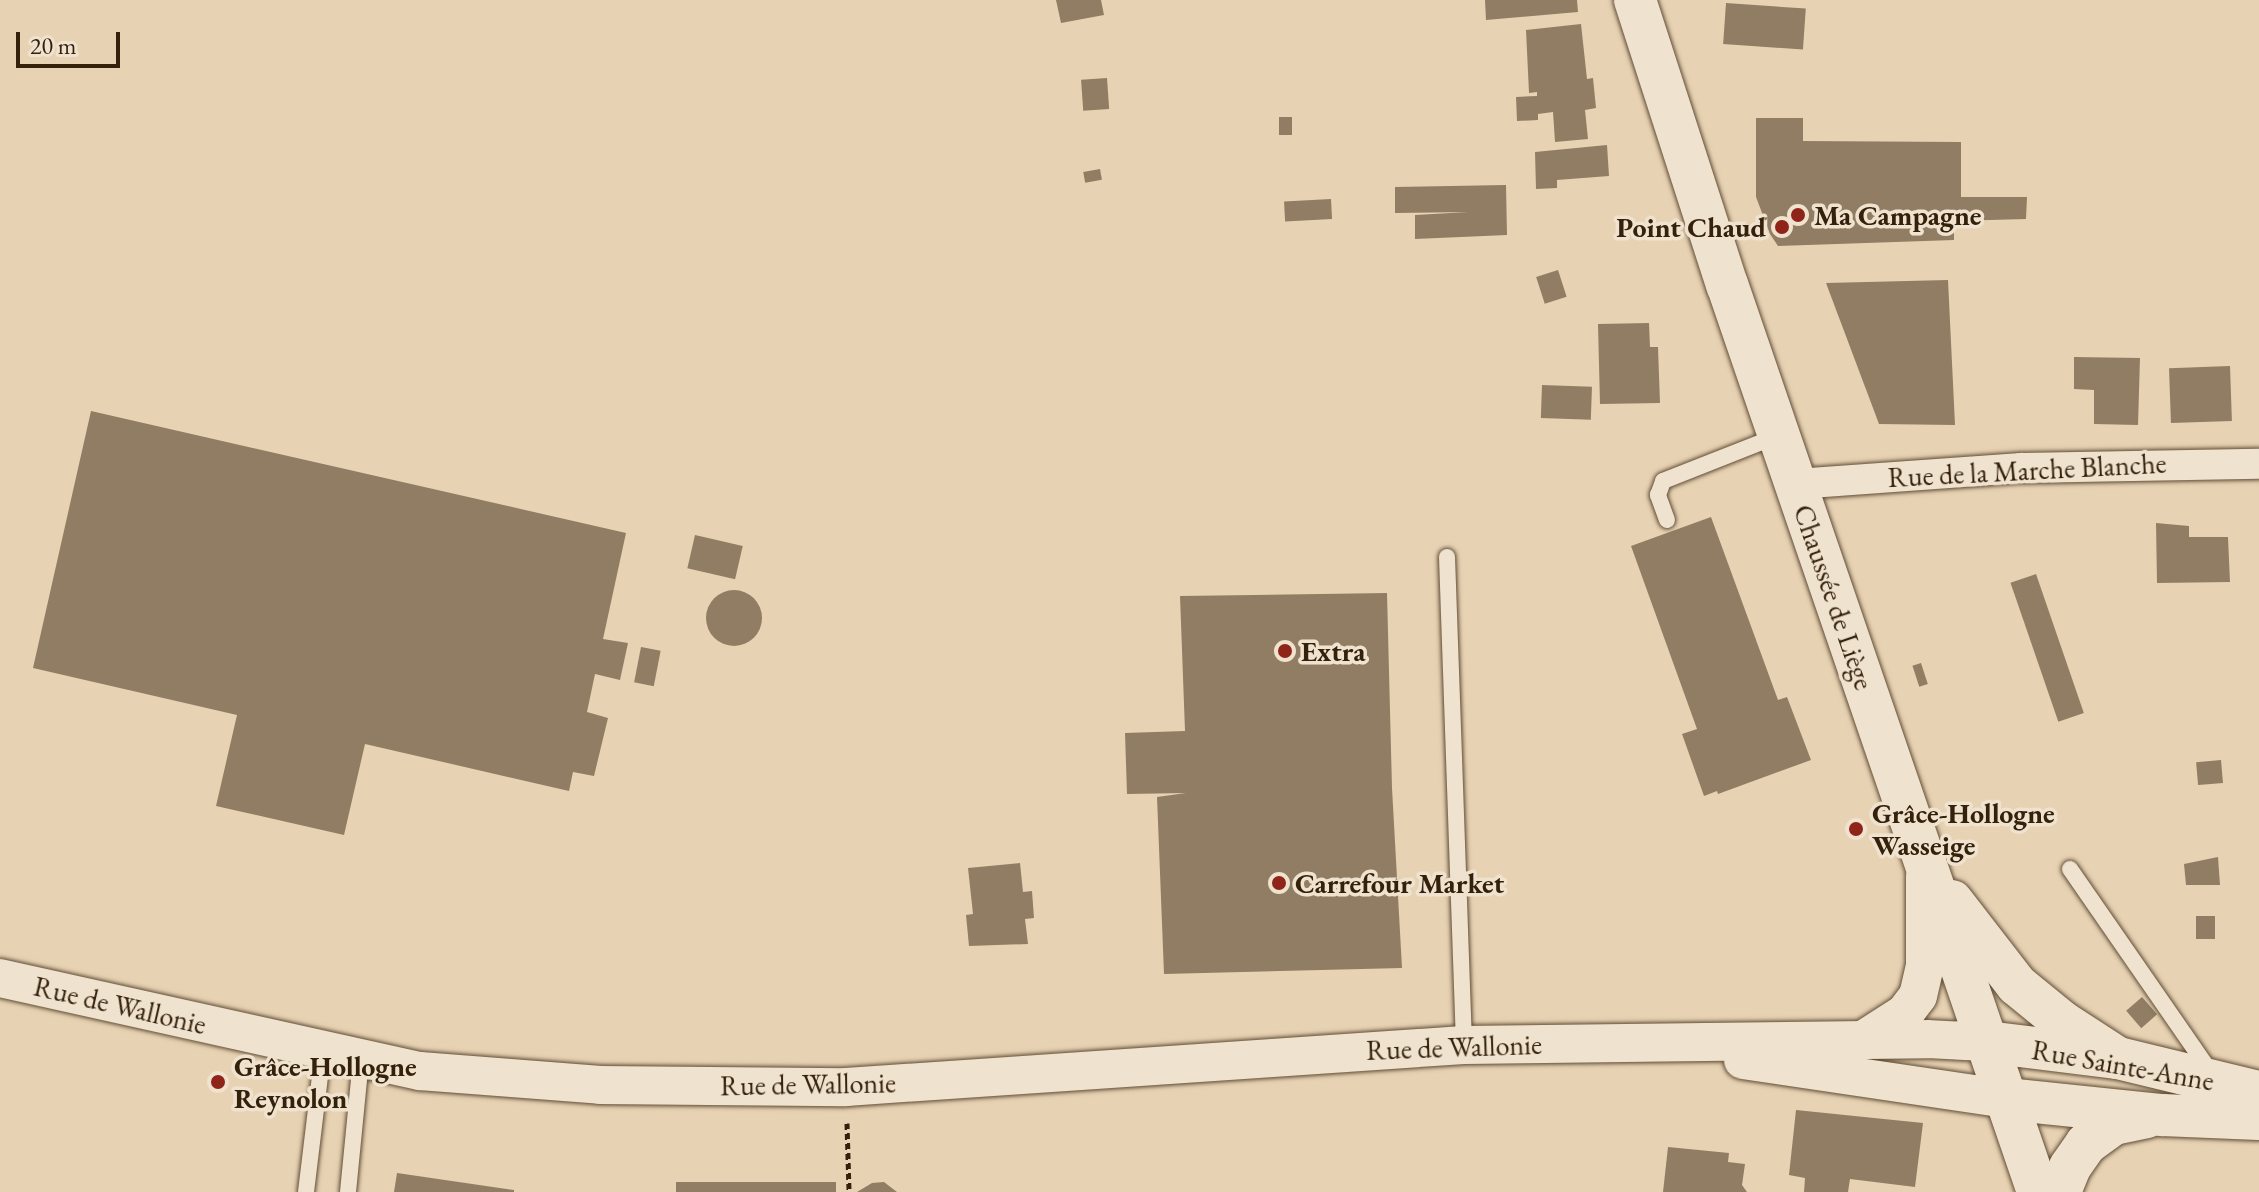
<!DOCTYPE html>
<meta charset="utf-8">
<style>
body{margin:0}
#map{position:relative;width:2259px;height:1192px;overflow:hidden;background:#e7d2b3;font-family:"EB Garamond",serif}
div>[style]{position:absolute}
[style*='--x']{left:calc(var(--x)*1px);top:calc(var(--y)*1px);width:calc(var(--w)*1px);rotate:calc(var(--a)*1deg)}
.building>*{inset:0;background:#917d63;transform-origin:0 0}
.round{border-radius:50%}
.path>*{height:5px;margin-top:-2.5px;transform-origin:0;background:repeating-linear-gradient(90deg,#34210c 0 6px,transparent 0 10px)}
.roads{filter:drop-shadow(0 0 2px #614d36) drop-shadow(0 0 2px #614d36)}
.service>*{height:16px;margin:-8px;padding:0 8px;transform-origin:8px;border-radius:8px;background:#efe2ce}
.minor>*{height:30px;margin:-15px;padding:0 15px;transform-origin:15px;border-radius:15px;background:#efe2ce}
.tertiary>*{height:38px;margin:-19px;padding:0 19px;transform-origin:19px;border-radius:19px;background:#efe2ce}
.secondary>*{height:42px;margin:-21px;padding:0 21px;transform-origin:21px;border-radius:21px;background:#efe2ce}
.dots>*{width:22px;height:22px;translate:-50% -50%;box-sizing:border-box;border:4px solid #efe2ce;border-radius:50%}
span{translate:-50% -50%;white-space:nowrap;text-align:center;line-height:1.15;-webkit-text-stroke:7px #efe2ce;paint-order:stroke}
.poi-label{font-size:28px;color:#34210c;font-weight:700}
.left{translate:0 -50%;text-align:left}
.right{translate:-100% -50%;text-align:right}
.street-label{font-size:28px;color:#34210c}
.scale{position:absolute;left:16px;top:32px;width:104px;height:36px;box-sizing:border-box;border:4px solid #34210c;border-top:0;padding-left:10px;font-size:24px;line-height:28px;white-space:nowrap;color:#34210c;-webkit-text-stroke:6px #efe2ce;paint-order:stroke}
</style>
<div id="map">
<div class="building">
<i style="clip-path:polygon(1056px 0,1101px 0,1104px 15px,1061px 23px)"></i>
<i style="clip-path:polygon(1485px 0,1577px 0,1578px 12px,1486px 20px)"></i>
<i style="left:1726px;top:3px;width:80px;height:41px;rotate:4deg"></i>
<i style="clip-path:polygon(1581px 24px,1587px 79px,1593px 78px,1596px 108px,1585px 110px,1588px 139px,1555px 142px,1553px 112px,1538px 114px,1538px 120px,1517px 121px,1516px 97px,1537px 96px,1537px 92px,1529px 93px,1526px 30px)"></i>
<i style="left:1107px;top:78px;width:31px;height:26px;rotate:86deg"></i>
<i style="left:1279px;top:117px;width:13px;height:18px"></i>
<i style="clip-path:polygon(1756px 118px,1803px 118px,1803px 141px,1961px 142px,1961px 197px,2027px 197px,2026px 219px,1954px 221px,1954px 240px,1778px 246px,1770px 234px,1756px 197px)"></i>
<i style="clip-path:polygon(1607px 145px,1609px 176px,1557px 180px,1557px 188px,1536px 189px,1535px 152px)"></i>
<i style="left:1100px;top:169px;width:11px;height:17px;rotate:80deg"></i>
<i style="clip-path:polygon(1506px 185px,1507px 235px,1415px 239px,1415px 215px,1469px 212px,1395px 213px,1395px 187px)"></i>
<i style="left:1331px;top:199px;width:20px;height:47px;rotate:87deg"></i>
<i style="left:1558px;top:270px;width:28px;height:23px;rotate:72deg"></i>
<i style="clip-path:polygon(1948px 280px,1955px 425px,1879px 424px,1826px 283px)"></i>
<i style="clip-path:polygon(1649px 323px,1650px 347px,1658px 347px,1660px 403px,1600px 404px,1598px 324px)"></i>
<i style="clip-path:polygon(2074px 357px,2140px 358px,2138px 425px,2094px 424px,2094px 390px,2074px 389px)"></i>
<i style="left:2230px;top:366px;width:55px;height:61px;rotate:88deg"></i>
<i style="left:1542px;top:385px;width:50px;height:33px;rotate:2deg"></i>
<i style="clip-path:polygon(91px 411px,626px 533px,603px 639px,628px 643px,620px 680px,595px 674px,587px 712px,608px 718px,594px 776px,573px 772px,569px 791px,365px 744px,344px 835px,216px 806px,237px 715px,33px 668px)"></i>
<i style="clip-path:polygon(1711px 517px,1778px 700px,1787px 697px,1811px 760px,1718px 794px,1717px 791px,1704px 796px,1682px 734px,1697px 729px,1631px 546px)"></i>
<i style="clip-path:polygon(2156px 523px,2189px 526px,2189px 537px,2228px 537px,2230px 582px,2157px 583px)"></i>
<i style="left:695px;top:535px;width:49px;height:34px;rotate:13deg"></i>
<i style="left:2036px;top:574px;width:147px;height:27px;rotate:71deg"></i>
<i class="round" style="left:706px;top:590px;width:56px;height:56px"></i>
<i style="clip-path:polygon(1387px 593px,1392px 788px,1402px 968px,1164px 974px,1157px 797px,1186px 793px,1127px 794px,1125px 733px,1185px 731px,1180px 596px)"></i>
<i style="left:641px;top:647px;width:20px;height:36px;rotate:11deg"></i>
<i style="left:1921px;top:663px;width:22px;height:9px;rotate:72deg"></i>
<i style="left:2221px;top:760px;width:23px;height:25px;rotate:85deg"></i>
<i style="clip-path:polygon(2218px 857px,2220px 885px,2186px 885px,2184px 864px)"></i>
<i style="clip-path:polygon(1020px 863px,1023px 892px,1032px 891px,1034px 918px,1025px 919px,1028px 944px,969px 946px,966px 915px,973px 914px,968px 868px)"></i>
<i style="left:2196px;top:916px;width:19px;height:23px"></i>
<i style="left:2142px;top:997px;width:23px;height:21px;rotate:49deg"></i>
<i style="clip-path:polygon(1796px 1110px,1923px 1123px,1915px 1187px,1850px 1179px,1848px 1192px,1804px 1192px,1805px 1178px,1789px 1175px)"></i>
<i style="clip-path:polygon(1668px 1147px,1729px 1153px,1728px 1162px,1745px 1164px,1742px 1185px,1747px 1192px,1663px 1192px)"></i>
<i style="clip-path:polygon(397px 1173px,514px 1190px,514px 1192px,394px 1192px)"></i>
<i style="left:676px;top:1182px;width:160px;height:10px"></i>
<i style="clip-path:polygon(884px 1182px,897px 1192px,857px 1192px,872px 1183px)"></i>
</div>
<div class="path">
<i style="--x:847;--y:1123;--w:67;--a:88.3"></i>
</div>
<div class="roads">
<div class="service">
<i style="--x:1667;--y:520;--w:27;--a:-110"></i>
<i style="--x:1658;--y:495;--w:15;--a:-70"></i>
<i style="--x:1663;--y:481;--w:123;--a:-21.5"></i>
<i style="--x:1447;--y:557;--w:488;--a:88"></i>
<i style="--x:2070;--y:869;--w:246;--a:55.3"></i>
<i style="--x:306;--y:1192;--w:142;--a:-83.1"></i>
<i style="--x:348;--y:1192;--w:133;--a:-84.4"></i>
</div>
<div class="minor">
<i style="--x:1796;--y:484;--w:226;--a:-4.1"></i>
<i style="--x:2021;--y:468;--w:238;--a:-1"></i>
</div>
<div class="tertiary">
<i style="--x:0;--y:978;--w:430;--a:12.5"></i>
<i style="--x:420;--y:1071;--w:181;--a:4.4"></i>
<i style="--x:600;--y:1085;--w:246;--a:0.5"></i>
<i style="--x:846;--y:1087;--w:619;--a:-3.89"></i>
<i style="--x:1464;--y:1045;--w:463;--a:-0.7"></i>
<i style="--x:1927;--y:1039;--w:60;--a:2.9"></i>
<i style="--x:1863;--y:1040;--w:50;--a:-32.7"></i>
<i style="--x:1905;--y:1013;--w:21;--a:-53"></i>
<i style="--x:1918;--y:996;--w:32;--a:-77"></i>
<i style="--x:1925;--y:965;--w:89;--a:-90"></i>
<i style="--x:1743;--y:1060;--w:266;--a:8.4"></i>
</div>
<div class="secondary">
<i style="--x:1635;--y:0;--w:299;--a:72.1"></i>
<i style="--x:1727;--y:284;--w:960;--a:71.09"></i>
<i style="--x:1952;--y:901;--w:106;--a:52.3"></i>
<i style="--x:2017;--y:985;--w:57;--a:39.3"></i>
<i style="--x:2061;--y:1021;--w:68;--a:33"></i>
<i style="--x:1987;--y:1042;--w:132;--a:7"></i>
<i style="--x:2118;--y:1058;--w:145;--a:13.6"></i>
<i style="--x:2006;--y:1099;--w:157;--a:5.9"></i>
<i style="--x:2162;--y:1115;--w:97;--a:2.4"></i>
<i style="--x:2060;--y:1192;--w:27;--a:-68"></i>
<i style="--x:2070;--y:1167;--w:28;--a:-55"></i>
<i style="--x:2086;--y:1144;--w:34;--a:-36"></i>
<i style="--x:2114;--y:1124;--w:33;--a:-12"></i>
</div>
</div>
<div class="dots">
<i style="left:1798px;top:215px;background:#8f2418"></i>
<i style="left:1782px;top:227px;background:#8f2418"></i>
<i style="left:1285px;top:651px;background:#8f2418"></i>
<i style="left:1856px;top:829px;background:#8f2418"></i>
<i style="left:1279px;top:883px;background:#8f2418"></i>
<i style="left:218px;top:1082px;background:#8f2418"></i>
</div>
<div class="poi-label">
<span class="left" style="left:1814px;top:215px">Ma Campagne</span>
<span class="right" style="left:1766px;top:227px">Point Chaud</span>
<span class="left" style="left:1301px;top:651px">Extra</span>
<span class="left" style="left:1872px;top:829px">Grâce-Hollogne<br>Wasseige</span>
<span class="left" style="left:1295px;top:883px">Carrefour Market</span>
<span class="left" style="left:234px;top:1082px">Grâce-Hollogne<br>Reynolon</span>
</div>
<div class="street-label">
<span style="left:2027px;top:470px;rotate:-3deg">Rue de la Marche Blanche</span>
<span style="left:1834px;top:597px;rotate:71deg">Chaussée de Liège</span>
<span style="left:120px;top:1005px;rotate:13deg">Rue de Wallonie</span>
<span style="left:1454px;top:1047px;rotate:-2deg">Rue de Wallonie</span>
<span style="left:2123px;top:1065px;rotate:10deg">Rue Sainte-Anne</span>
<span style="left:808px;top:1084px;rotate:-1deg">Rue de Wallonie</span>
</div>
<div class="scale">20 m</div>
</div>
